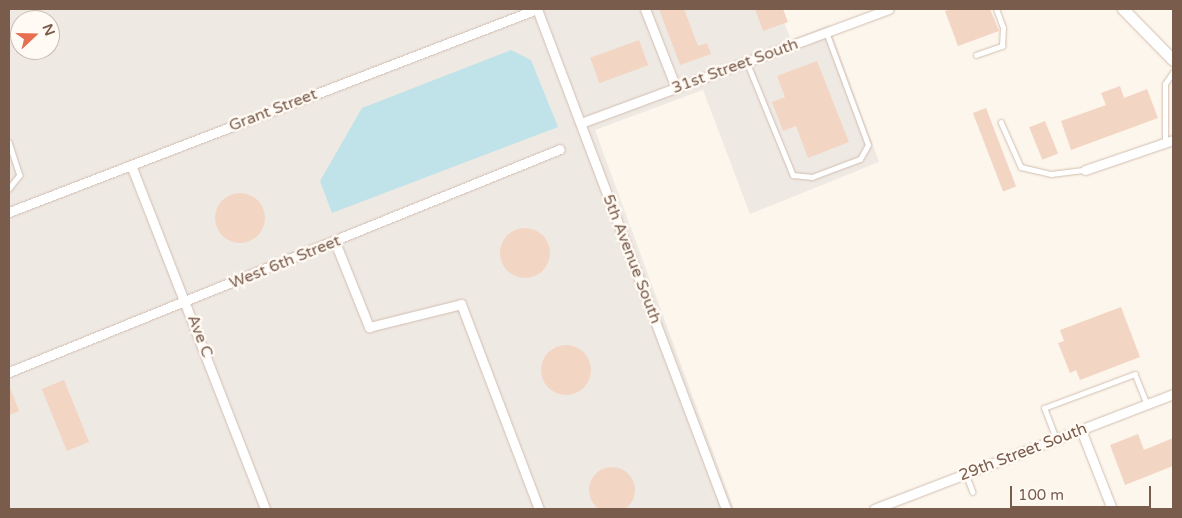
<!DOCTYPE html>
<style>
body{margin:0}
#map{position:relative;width:1182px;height:518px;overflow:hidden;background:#fdf6ec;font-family:"Varela Round",sans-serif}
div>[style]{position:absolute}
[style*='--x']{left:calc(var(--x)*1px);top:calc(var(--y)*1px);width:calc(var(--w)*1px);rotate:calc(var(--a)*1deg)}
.industrial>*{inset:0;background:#efe9e4}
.water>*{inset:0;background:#bfe3e8}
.building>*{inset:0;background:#f3d5c3;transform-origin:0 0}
.round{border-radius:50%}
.roads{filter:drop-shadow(0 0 1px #d1beb0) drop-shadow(0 0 1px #d1beb0)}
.lane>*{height:4.5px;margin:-2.25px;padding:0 2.25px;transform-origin:2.25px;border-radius:2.25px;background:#fff}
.street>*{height:9px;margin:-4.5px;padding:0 4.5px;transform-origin:4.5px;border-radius:4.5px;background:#fff}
.secondary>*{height:11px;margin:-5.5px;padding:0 5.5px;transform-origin:5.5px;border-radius:5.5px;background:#fff}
span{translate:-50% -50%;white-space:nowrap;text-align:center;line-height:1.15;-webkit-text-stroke:5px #fffaf3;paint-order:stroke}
.street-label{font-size:16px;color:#7a5c4d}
.frame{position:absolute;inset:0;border:10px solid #7a5c4d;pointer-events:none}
.north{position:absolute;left:10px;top:10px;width:50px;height:50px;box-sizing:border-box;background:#fffaf3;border:1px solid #cabbb1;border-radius:50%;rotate:69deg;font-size:14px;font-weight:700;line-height:20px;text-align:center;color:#7a5c4d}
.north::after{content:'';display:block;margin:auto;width:18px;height:22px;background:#e76f51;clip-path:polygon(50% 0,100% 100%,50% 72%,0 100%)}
.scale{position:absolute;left:1010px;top:486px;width:141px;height:22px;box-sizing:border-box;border:2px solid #7a5c4d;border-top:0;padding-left:6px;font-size:15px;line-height:18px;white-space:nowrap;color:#7a5c4d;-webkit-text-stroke:4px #fffaf3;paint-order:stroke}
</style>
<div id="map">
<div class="industrial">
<i style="clip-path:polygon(evenodd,9px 9px,779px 9px,791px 40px,829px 25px,879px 162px,750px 214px,703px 90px,595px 130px,734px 509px,9px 509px,9px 9px,20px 20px,50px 20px,50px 50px,20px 50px,20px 20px)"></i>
</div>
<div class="water">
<i style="clip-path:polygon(511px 50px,531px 60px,558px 127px,332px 213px,320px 181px,362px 108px)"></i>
</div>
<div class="building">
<i style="clip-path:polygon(659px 9px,684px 9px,698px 46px,707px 43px,711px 54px,680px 65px)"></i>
<i style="clip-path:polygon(755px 9px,783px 9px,788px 22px,763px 31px)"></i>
<i style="clip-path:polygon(952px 9px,990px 9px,999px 31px,958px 46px,945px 11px)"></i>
<i style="left:639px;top:40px;width:27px;height:52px;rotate:70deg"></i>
<i style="clip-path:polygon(817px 61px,849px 142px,808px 158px,796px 126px,783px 131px,772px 102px,785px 97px,777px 76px)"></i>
<i style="clip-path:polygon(1120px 86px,1124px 98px,1147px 89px,1158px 118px,1071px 150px,1061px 121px,1106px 105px,1101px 93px)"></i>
<i style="left:986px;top:108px;width:84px;height:14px;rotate:69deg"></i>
<i style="left:1045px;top:121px;width:35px;height:17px;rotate:68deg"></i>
<i class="round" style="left:215px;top:193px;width:50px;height:50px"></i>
<i class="round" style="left:500px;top:228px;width:50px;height:50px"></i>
<i style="clip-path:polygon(1121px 307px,1140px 357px,1080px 380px,1076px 370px,1070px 373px,1058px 343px,1064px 341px,1060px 330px)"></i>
<i class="round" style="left:541px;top:345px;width:50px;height:50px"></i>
<i style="left:64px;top:380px;width:67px;height:24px;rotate:68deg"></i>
<i style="clip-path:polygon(9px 385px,19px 411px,9px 415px)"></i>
<i style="clip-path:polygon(1138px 434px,1144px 450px,1173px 438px,1173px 466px,1125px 485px,1110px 445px)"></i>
<i class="round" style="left:589px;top:467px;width:46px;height:46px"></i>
</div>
<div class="roads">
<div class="lane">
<i style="--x:976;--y:55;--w:28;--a:-19"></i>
<i style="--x:1002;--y:46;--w:18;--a:-87"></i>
<i style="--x:1003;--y:28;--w:20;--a:-110"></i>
<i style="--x:747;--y:62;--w:122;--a:67.8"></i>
<i style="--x:793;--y:175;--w:19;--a:6"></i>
<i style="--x:812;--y:177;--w:51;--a:-20.6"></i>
<i style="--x:860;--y:159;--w:16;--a:-60"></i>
<i style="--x:868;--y:145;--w:121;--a:-110.4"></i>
<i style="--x:1001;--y:122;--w:49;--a:66"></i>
<i style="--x:1021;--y:167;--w:31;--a:13"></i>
<i style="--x:1051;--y:174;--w:34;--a:-7"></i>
<i style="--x:9;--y:142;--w:35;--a:72"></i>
<i style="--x:20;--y:175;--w:18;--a:128"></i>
<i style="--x:1165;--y:143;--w:59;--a:-90"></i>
<i style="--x:1165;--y:84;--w:14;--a:-56"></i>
<i style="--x:1056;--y:439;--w:33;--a:-111"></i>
<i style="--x:1044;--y:408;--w:97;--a:-20.5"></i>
<i style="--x:1135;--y:374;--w:32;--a:68"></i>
<i style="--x:966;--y:474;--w:19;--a:69"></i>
</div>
<div class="street">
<i style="--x:537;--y:9;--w:535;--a:69.29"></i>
<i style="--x:645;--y:9;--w:85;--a:68.6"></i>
<i style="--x:581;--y:123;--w:328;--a:-20.3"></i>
<i style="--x:131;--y:165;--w:369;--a:68.7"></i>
<i style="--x:1085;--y:170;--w:93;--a:-18.8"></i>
<i style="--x:9;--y:212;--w:566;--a:-21.03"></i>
<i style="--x:335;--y:242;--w:92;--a:68.2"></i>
<i style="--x:369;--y:327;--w:95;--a:-14"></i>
<i style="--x:461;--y:304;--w:219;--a:69.2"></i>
<i style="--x:9;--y:372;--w:594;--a:-22.03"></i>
<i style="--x:1081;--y:430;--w:85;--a:68.6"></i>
<i style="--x:874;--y:509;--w:320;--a:-21"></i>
</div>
<div class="secondary">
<i style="--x:1123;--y:9;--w:71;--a:45.6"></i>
</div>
</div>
<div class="street-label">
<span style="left:735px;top:66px;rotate:-20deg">31st Street South</span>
<span style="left:273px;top:110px;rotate:-21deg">Grant Street</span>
<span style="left:632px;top:259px;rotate:69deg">5th Avenue South</span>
<span style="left:285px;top:262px;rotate:-22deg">West 6th Street</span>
<span style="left:200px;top:336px;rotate:69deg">Ave C</span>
<span style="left:1023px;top:452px;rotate:-21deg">29th Street South</span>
</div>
<div class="frame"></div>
<div class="north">N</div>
<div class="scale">100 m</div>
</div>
